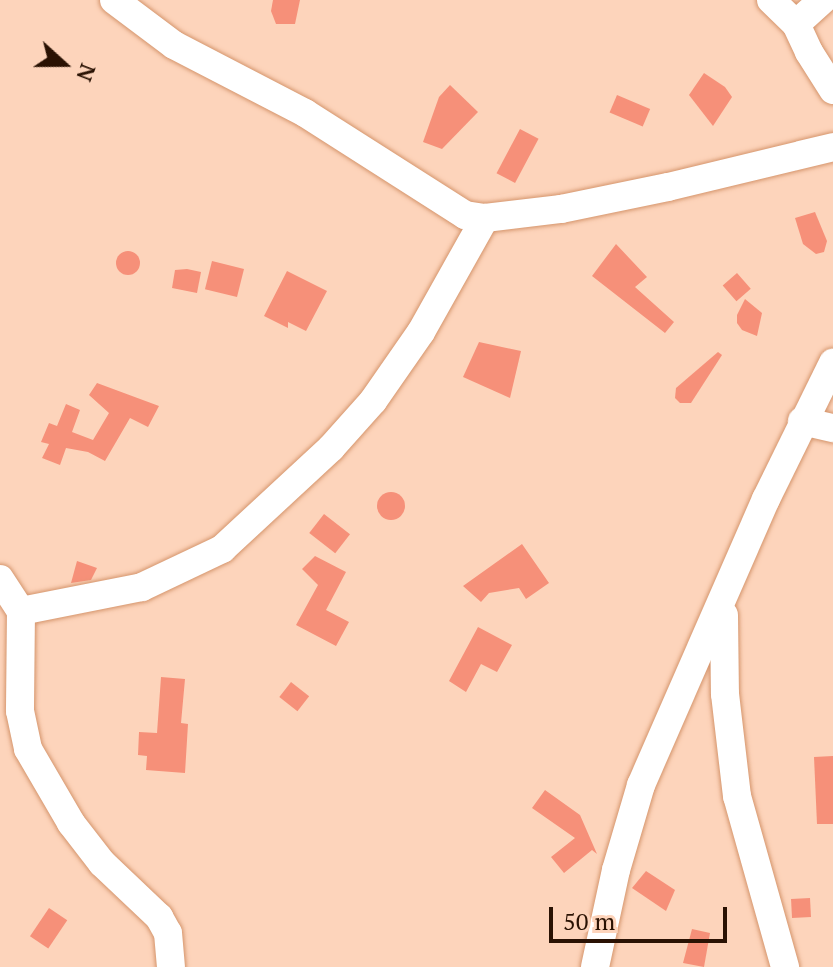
<!DOCTYPE html>
<style>
body{margin:0}
#map{position:relative;width:833px;height:967px;overflow:hidden;background:#fdd4bb;font-family:"PT Serif",serif}
div>[style]{position:absolute}
[style*='--x']{left:calc(var(--x)*1px);top:calc(var(--y)*1px);width:calc(var(--w)*1px);rotate:calc(var(--a)*1deg)}
.building>*{inset:0;background:#f69079;transform-origin:0 0}
.round{border-radius:50%}
.roads{filter:drop-shadow(0 0 2px #d5956c) drop-shadow(0 0 2px #d5956c)}
.street>*{height:28px;margin:-14px;padding:0 14px;transform-origin:14px;border-radius:14px;background:#fff}
span{translate:-50% -50%;white-space:nowrap;text-align:center;line-height:1.15;-webkit-text-stroke:6px #fdd4bb;paint-order:stroke}
.north{position:absolute;left:24px;top:24px;width:80px;height:80px;-webkit-text-stroke:6px #fdd4bb;paint-order:stroke;rotate:111deg;font-size:22px;font-weight:700;line-height:32px;text-align:center;color:#2a1203}
.north::after{content:'';display:block;margin:auto;width:28px;height:36px;background:#2a1203;clip-path:polygon(50% 0,100% 100%,50% 72%,0 100%)}
.scale{position:absolute;left:549px;top:907px;width:178px;height:36px;box-sizing:border-box;border:4px solid #2a1203;border-top:0;padding-left:10px;font-size:24px;line-height:28px;white-space:nowrap;color:#2a1203;-webkit-text-stroke:6px #fdd4bb;paint-order:stroke}
</style>
<div id="map">
<div class="building">
<i style="clip-path:polygon(273px 0,300px 0,295px 24px,276px 24px,271px 11px)"></i>
<i style="clip-path:polygon(704px 73px,725px 87px,732px 97px,713px 126px,689px 95px)"></i>
<i style="clip-path:polygon(450px 85px,478px 112px,442px 149px,423px 142px,439px 97px)"></i>
<i style="left:617px;top:95px;width:36px;height:19px;rotate:23deg"></i>
<i style="left:520px;top:129px;width:21px;height:50px;rotate:28deg"></i>
<i style="clip-path:polygon(815px 212px,827px 241px,824px 252px,816px 254px,803px 244px,795px 218px)"></i>
<i style="clip-path:polygon(616px 244px,647px 277px,635px 287px,674px 322px,665px 333px,592px 276px)"></i>
<i class="round" style="left:116px;top:251px;width:24px;height:24px"></i>
<i style="left:212px;top:261px;width:33px;height:29px;rotate:14deg"></i>
<i style="clip-path:polygon(187px 269px,201px 272px,197px 293px,172px 288px,175px 270px)"></i>
<i style="clip-path:polygon(287px 271px,327px 291px,306px 331px,288px 322px,288px 328px,264px 316px)"></i>
<i style="left:737px;top:273px;width:21px;height:19px;rotate:49deg"></i>
<i style="clip-path:polygon(745px 299px,762px 313px,757px 336px,742px 330px,737px 323px,737px 315px)"></i>
<i style="clip-path:polygon(479px 342px,521px 351px,510px 398px,463px 377px)"></i>
<i style="clip-path:polygon(718px 352px,722px 355px,691px 403px,680px 403px,675px 398px,676px 388px)"></i>
<i style="clip-path:polygon(97px 383px,159px 406px,148px 427px,130px 418px,105px 461px,88px 452px,66px 448px,60px 465px,42px 458px,49px 444px,41px 442px,49px 423px,57px 426px,66px 404px,80px 410px,72px 432px,93px 440px,109px 413px,89px 395px)"></i>
<i class="round" style="left:377px;top:492px;width:28px;height:28px"></i>
<i style="left:324px;top:514px;width:33px;height:24px;rotate:38deg"></i>
<i style="clip-path:polygon(522px 544px,549px 583px,526px 599px,519px 588px,489px 593px,481px 602px,463px 586px)"></i>
<i style="clip-path:polygon(315px 556px,346px 572px,326px 610px,349px 622px,336px 646px,296px 625px,318px 585px,302px 569px)"></i>
<i style="clip-path:polygon(77px 561px,97px 568px,91px 580px,71px 583px)"></i>
<i style="clip-path:polygon(478px 627px,512px 645px,497px 672px,481px 664px,466px 692px,449px 681px)"></i>
<i style="clip-path:polygon(161px 677px,185px 679px,181px 723px,188px 724px,185px 773px,146px 770px,147px 756px,138px 755px,139px 732px,157px 733px)"></i>
<i style="left:291px;top:682px;width:23px;height:19px;rotate:38deg"></i>
<i style="clip-path:polygon(833px 756px,833px 824px,817px 824px,814px 757px)"></i>
<i style="clip-path:polygon(545px 790px,580px 815px,597px 854px,592px 850px,564px 873px,551px 857px,575px 838px,532px 808px)"></i>
<i style="clip-path:polygon(646px 871px,675px 890px,666px 911px,632px 888px)"></i>
<i style="left:810px;top:898px;width:19px;height:19px;rotate:87deg"></i>
<i style="left:49px;top:908px;width:22px;height:34px;rotate:34deg"></i>
<i style="clip-path:polygon(692px 929px,710px 933px,704px 967px,683px 963px)"></i>
</div>
<div class="roads">
<div class="street">
<i style="--x:114;--y:0;--w:75;--a:36.9"></i>
<i style="--x:174;--y:45;--w:148;--a:27.4"></i>
<i style="--x:305;--y:113;--w:190;--a:32.5"></i>
<i style="--x:465;--y:215;--w:20;--a:9"></i>
<i style="--x:485;--y:218;--w:77;--a:-6.8"></i>
<i style="--x:561;--y:209;--w:109;--a:-11.6"></i>
<i style="--x:668;--y:187;--w:170;--a:-13.6"></i>
<i style="--x:771;--y:0;--w:35;--a:44"></i>
<i style="--x:796;--y:24;--w:31;--a:65"></i>
<i style="--x:809;--y:52;--w:45;--a:57.7"></i>
<i style="--x:796;--y:24;--w:36;--a:-42"></i>
<i style="--x:802;--y:421;--w:32;--a:13"></i>
<i style="--x:0;--y:579;--w:38;--a:57"></i>
<i style="--x:21;--y:611;--w:100;--a:90.6"></i>
<i style="--x:20;--y:711;--w:39;--a:78"></i>
<i style="--x:28;--y:749;--w:86;--a:59.8"></i>
<i style="--x:71;--y:823;--w:51;--a:52.2"></i>
<i style="--x:102;--y:863;--w:79;--a:43.5"></i>
<i style="--x:159;--y:917;--w:18;--a:61"></i>
<i style="--x:168;--y:933;--w:34;--a:85"></i>
<i style="--x:21;--y:611;--w:123;--a:-11.2"></i>
<i style="--x:142;--y:587;--w:89;--a:-25.4"></i>
<i style="--x:222;--y:549;--w:149;--a:-42.8"></i>
<i style="--x:331;--y:448;--w:63;--a:-48.2"></i>
<i style="--x:373;--y:401;--w:84;--a:-55.2"></i>
<i style="--x:421;--y:332;--w:131;--a:-60.7"></i>
<i style="--x:724;--y:615;--w:79;--a:89.3"></i>
<i style="--x:725;--y:694;--w:103;--a:83.3"></i>
<i style="--x:737;--y:796;--w:178;--a:74.3"></i>
<i style="--x:595;--y:967;--w:99;--a:-77.8"></i>
<i style="--x:616;--y:870;--w:89;--a:-73.6"></i>
<i style="--x:641;--y:785;--w:312;--a:-66.4"></i>
<i style="--x:766;--y:499;--w:152;--a:-63.8"></i>
</div>
</div>
<div class="north">N</div>
<div class="scale">50 m</div>
</div>
